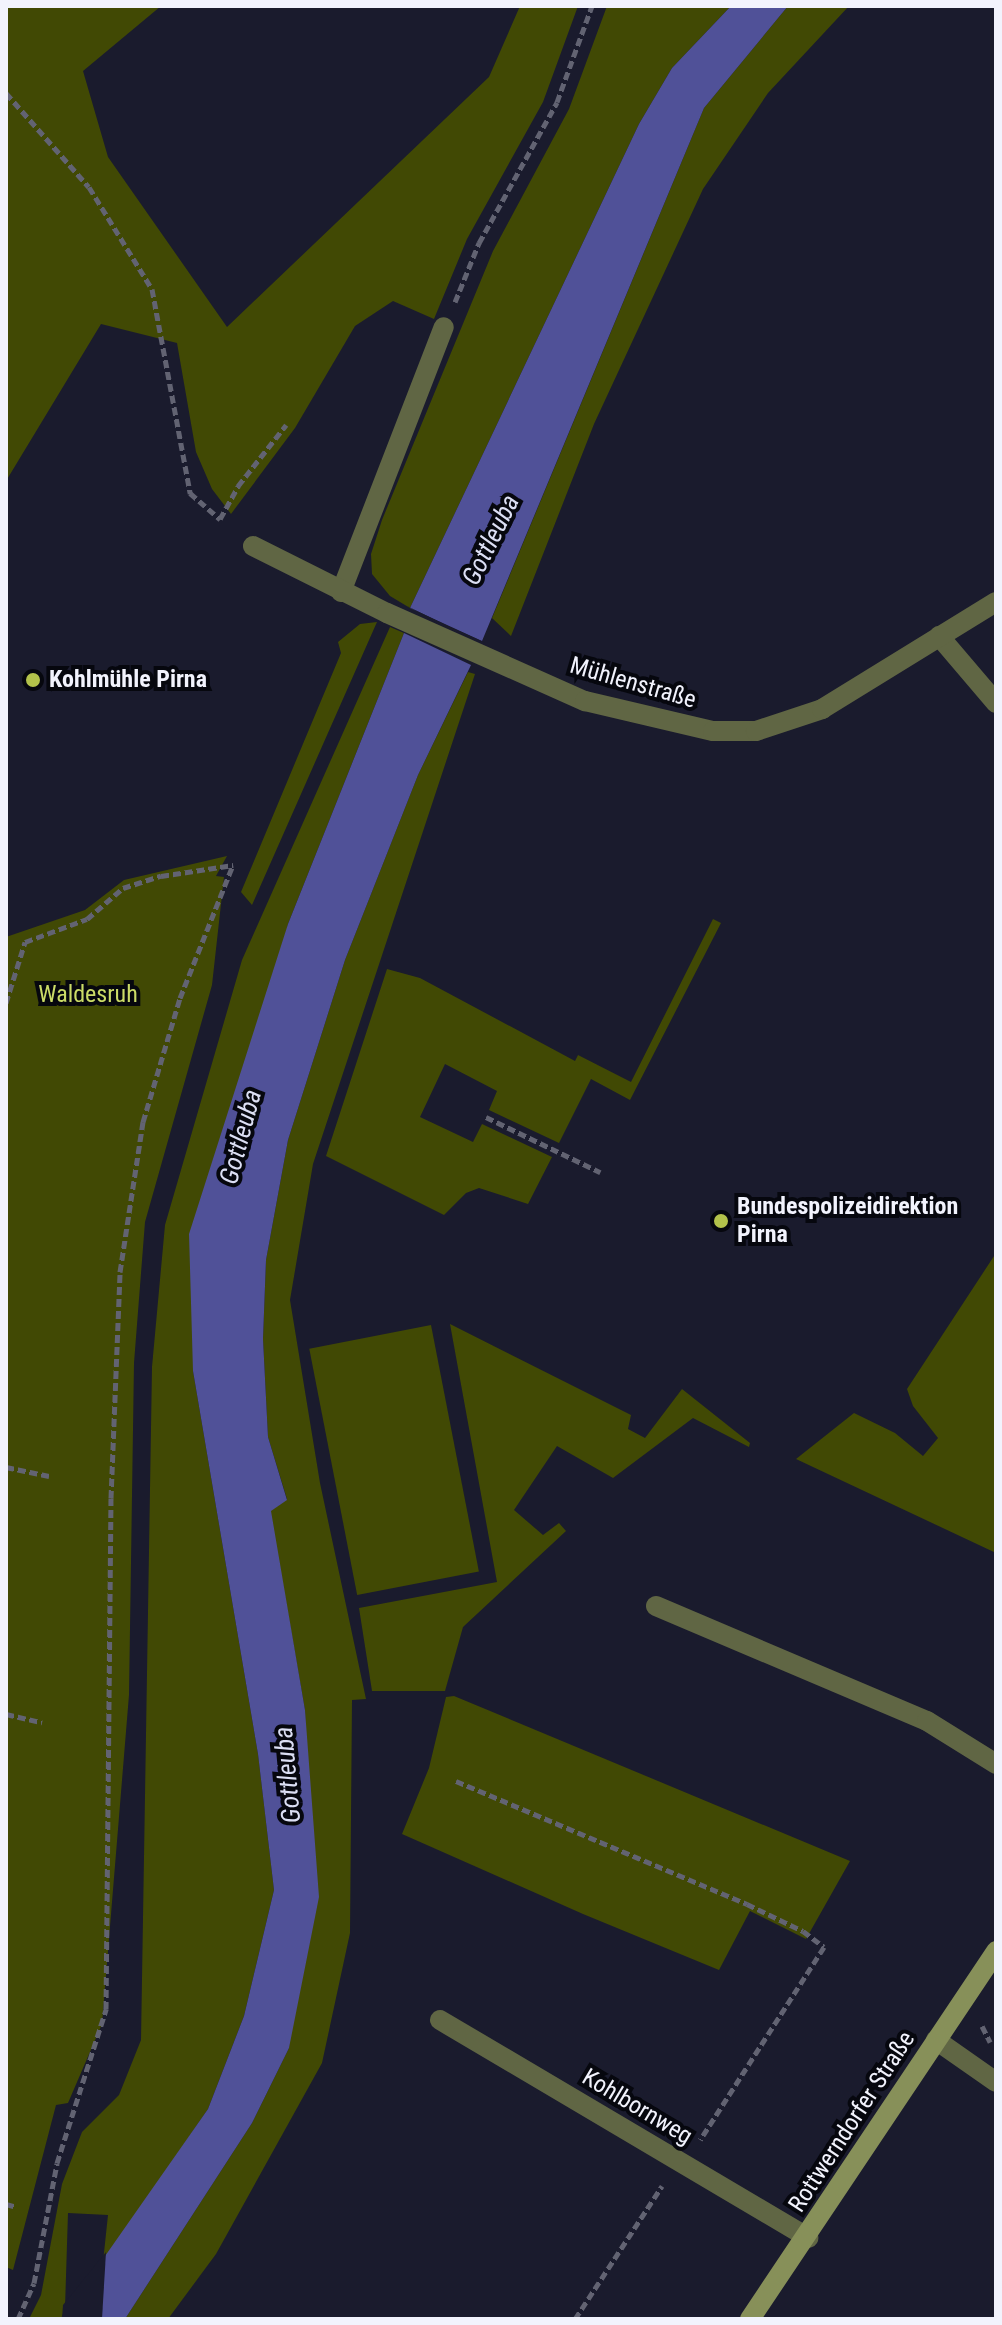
<!DOCTYPE html>
<meta charset="utf-8">
<style>
body{margin:0}
#map{position:relative;width:1002px;height:2325px;overflow:hidden;background:#1a1b2d;font-family:"Roboto Condensed",sans-serif}
div>[style]{position:absolute}
[style*='--x']{left:calc(var(--x)*1px);top:calc(var(--y)*1px);width:calc(var(--w)*1px);rotate:calc(var(--a)*1deg)}
.green>*{inset:0;background:#414904;transform-origin:0 0}
.water>*{inset:0;background:#505198}
.pier>*{inset:0;background:#1a1b2d}
.path>*{height:5px;margin-top:-2.5px;transform-origin:0;background:repeating-linear-gradient(90deg,#626372 0 8px,transparent 0 12px)}
.lane>*{height:20px;margin:-10px;padding:0 10px;transform-origin:10px;border-radius:10px;background:#606644}
.street>*{height:20px;margin:-10px;padding:0 10px;transform-origin:10px;border-radius:10px;background:#606644}
.secondary>*{height:20px;margin:-10px;padding:0 10px;transform-origin:10px;border-radius:10px;background:#879059}
.dots>*{width:22px;height:22px;translate:-50% -50%;box-sizing:border-box;border:4px solid #06070e;border-radius:50%}
span{translate:-50% -50%;white-space:nowrap;text-align:center;line-height:1.15;-webkit-text-stroke:8px #06070e;paint-order:stroke}
.poi-label{font-size:24px;color:#f2f3fd;font-weight:700}
.left{translate:0 -50%;text-align:left}
.street-label{font-size:24px;color:#f2f3fd}
.park-label{font-size:24px;color:#cbdb67}
.water-label{font-size:26px;color:#dcdff4;font-style:italic}
.frame{position:absolute;inset:0;border:8px solid #f2f3fd;pointer-events:none}
</style>
<div id="map">
<div class="green">
<i style="clip-path:polygon(6px 6px,161px 6px,83px 71px,108px 157px,227px 327px,489px 77px,520px 6px,578px 6px,543px 102px,467px 239px,434px 319px,393px 301px,355px 326px,295px 428px,231px 514px,212px 489px,196px 452px,177px 343px,101px 324px,6px 481px)"></i>
<i style="clip-path:polygon(607px 6px,731px 6px,672px 68px,639px 124px,410px 608px,390px 596px,372px 574px,371px 554px,382px 520px,493px 251px,569px 109px)"></i>
<i style="clip-path:polygon(788px 6px,849px 6px,768px 93px,703px 189px,594px 424px,511px 636px,492px 618px,704px 108px)"></i>
<i style="clip-path:polygon(377px 622px,252px 905px,241px 892px,341px 653px,338px 642px,360px 624px)"></i>
<i style="clip-path:polygon(390px 627px,404px 633px,288px 924px,193px 1371px,258px 1754px,274px 1890px,244px 2016px,208px 2109px,103px 2262px,108px 2215px,68px 2213px,65px 2308px,61px 2319px,29px 2319px,41px 2295px,62px 2184px,82px 2132px,119px 2095px,141px 2040px,152px 1367px,165px 1225px,242px 960px)"></i>
<i style="clip-path:polygon(468px 672px,475px 674px,313px 1164px,290px 1300px,320px 1483px,366px 1699px,352px 1700px,350px 1933px,322px 2063px,216px 2254px,168px 2319px,125px 2319px,252px 2123px,289px 2048px,307px 1782px,305px 1710px,270px 1511px,287px 1499px,268px 1437px,263px 1339px,266px 1260px,288px 1140px,345px 960px,418px 775px)"></i>
<i style="clip-path:polygon(227px 856px,216px 876px,224px 877px,212px 985px,145px 1222px,134px 1363px,129px 1695px,102px 2024px,68px 2103px,56px 2105px,13px 2270px,6px 2267px,6px 937px,85px 910px,124px 880px)"></i>
<i style="clip-path:polygon(713px 919px,721px 923px,630px 1100px,591px 1079px,559px 1143px,489px 1110px,497px 1091px,445px 1064px,420px 1117px,473px 1142px,482px 1124px,552px 1157px,528px 1204px,479px 1188px,466px 1193px,444px 1215px,326px 1156px,387px 969px,420px 978px,575px 1061px,578px 1055px,631px 1082px)"></i>
<i style="clip-path:polygon(996px 1253px,996px 1553px,796px 1459px,854px 1413px,895px 1433px,923px 1456px,938px 1438px,913px 1406px,907px 1389px)"></i>
<i style="clip-path:polygon(450px 1324px,631px 1415px,628px 1429px,645px 1438px,682px 1389px,750px 1443px,749px 1447px,693px 1418px,613px 1478px,557px 1446px,514px 1510px,543px 1535px,559px 1523px,566px 1531px,463px 1627px,445px 1691px,372px 1691px,359px 1608px,497px 1582px)"></i>
<i style="left:431px;top:1325px;width:251px;height:124px;rotate:79deg"></i>
<i style="clip-path:polygon(454px 1696px,850px 1861px,806px 1939px,750px 1911px,719px 1970px,583px 1914px,402px 1834px,429px 1768px,446px 1697px)"></i>
</div>
<div class="water">
<i style="clip-path:polygon(731px 6px,788px 6px,704px 108px,482px 641px,410px 608px,639px 124px,672px 68px)"></i>
<i style="clip-path:polygon(404px 633px,471px 665px,418px 775px,345px 960px,288px 1140px,266px 1260px,263px 1339px,268px 1437px,287px 1500px,271px 1511px,305px 1710px,319px 1897px,289px 2048px,252px 2123px,125px 2319px,61px 2319px,208px 2109px,244px 2016px,274px 1890px,258px 1754px,193px 1371px,189px 1234px,288px 924px)"></i>
</div>
<div class="pier">
<i style="clip-path:polygon(407px 606px,448px 626px,486px 643px,447px 629px)"></i>
<i style="clip-path:polygon(106px 2252px,102px 2319px,62px 2319px,63px 2305px)"></i>
</div>
<div class="path">
<i style="--x:6;--y:93;--w:125;--a:48.6"></i>
<i style="--x:89;--y:187;--w:120;--a:58.3"></i>
<i style="--x:152;--y:289;--w:208;--a:79.4"></i>
<i style="--x:190;--y:493;--w:40;--a:41"></i>
<i style="--x:220;--y:519;--w:38;--a:-61"></i>
<i style="--x:238;--y:486;--w:78;--a:-51.8"></i>
<i style="--x:455;--y:302;--w:64;--a:-67.9"></i>
<i style="--x:479;--y:243;--w:161;--a:-61"></i>
<i style="--x:557;--y:102;--w:102;--a:-70"></i>
<i style="--x:6;--y:1003;--w:64;--a:-72.7"></i>
<i style="--x:25;--y:942;--w:66;--a:-20.4"></i>
<i style="--x:87;--y:919;--w:48;--a:-40.7"></i>
<i style="--x:123;--y:888;--w:40;--a:-18"></i>
<i style="--x:161;--y:876;--w:73;--a:-8.7"></i>
<i style="--x:486;--y:1117;--w:127;--a:25.8"></i>
<i style="--x:6;--y:1467;--w:44;--a:11.8"></i>
<i style="--x:6;--y:1714;--w:37;--a:13"></i>
<i style="--x:456;--y:1781;--w:316;--a:22.9"></i>
<i style="--x:747;--y:1904;--w:62;--a:25.7"></i>
<i style="--x:803;--y:1931;--w:26;--a:37"></i>
<i style="--x:824;--y:1947;--w:229;--a:122.7"></i>
<i style="--x:982;--y:2026;--w:18;--a:63"></i>
<i style="--x:6;--y:2204;--w:11;--a:15"></i>
<i style="--x:18;--y:2319;--w:39;--a:-66"></i>
<i style="--x:34;--y:2283;--w:122;--a:-79.1"></i>
<i style="--x:57;--y:2163;--w:162;--a:-72.3"></i>
<i style="--x:106;--y:2009;--w:511;--a:-89.44"></i>
<i style="--x:111;--y:1498;--w:226;--a:-87.7"></i>
<i style="--x:120;--y:1272;--w:152;--a:-81.3"></i>
<i style="--x:143;--y:1122;--w:129;--a:-73.4"></i>
<i style="--x:180;--y:998;--w:143;--a:-68.3"></i>
<i style="--x:575;--y:2319;--w:159;--a:-56.8"></i>
</div>
<div class="lane">
<i style="--x:341;--y:592;--w:284;--a:-68.8"></i>
<i style="--x:939;--y:636;--w:88;--a:49.6"></i>
<i style="--x:656;--y:1606;--w:294;--a:23"></i>
<i style="--x:927;--y:1721;--w:81;--a:31.9"></i>
</div>
<div class="street">
<i style="--x:253;--y:546;--w:150;--a:26.6"></i>
<i style="--x:387;--y:613;--w:217;--a:24"></i>
<i style="--x:585;--y:701;--w:131;--a:13.2"></i>
<i style="--x:713;--y:731;--w:43;--a:0"></i>
<i style="--x:756;--y:731;--w:70;--a:-18.4"></i>
<i style="--x:822;--y:709;--w:204;--a:-31.6"></i>
<i style="--x:440;--y:2020;--w:428;--a:30.6"></i>
<i style="--x:936;--y:2040;--w:73;--a:35"></i>
</div>
<div class="secondary">
<i style="--x:750;--y:2319;--w:443;--a:-56.2"></i>
</div>
<div class="dots">
<i style="left:33px;top:680px;background:#b3c24b"></i>
<i style="left:721px;top:1221px;background:#b3c24b"></i>
</div>
<div class="poi-label">
<span class="left" style="left:49px;top:680px">Kohlmühle Pirna</span>
<span class="left" style="left:737px;top:1221px">Bundespolizeidirektion<br>Pirna</span>
</div>
<div class="street-label">
<span style="left:633px;top:683px;rotate:16deg">Mühlenstraße</span>
<span style="left:637px;top:2107px;rotate:31deg">Kohlbornweg</span>
<span style="left:852px;top:2122px;rotate:-57deg">Rottwerndorfer Straße</span>
</div>
<div class="park-label">
<span style="left:88px;top:995px">Waldesruh</span>
</div>
<div class="water-label">
<span style="left:491px;top:540px;rotate:-64deg">Gottleuba</span>
<span style="left:241px;top:1137px;rotate:-75deg">Gottleuba</span>
<span style="left:288px;top:1775px;rotate:-95deg">Gottleuba</span>
</div>
<div class="frame"></div>
</div>
